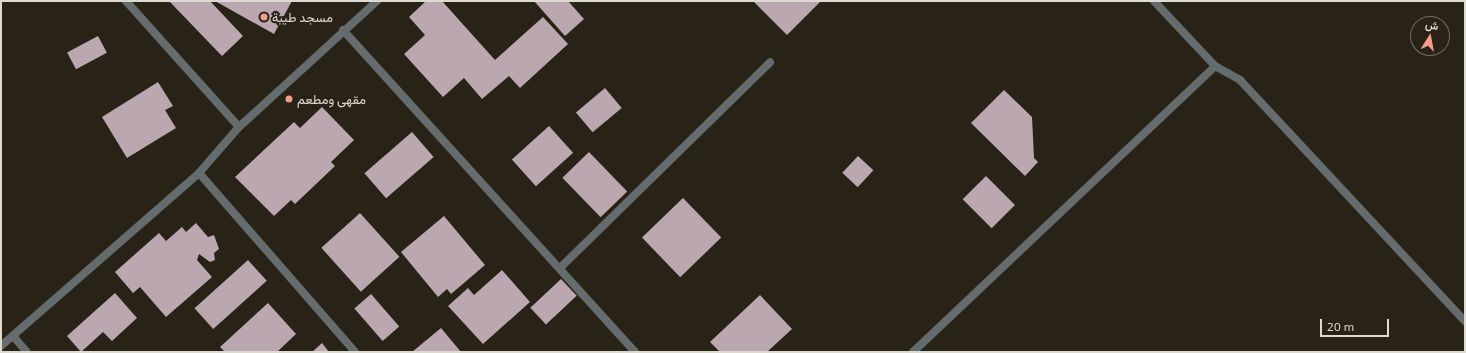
<!DOCTYPE html>
<meta charset="utf-8">
<style>
body{margin:0}
#map{position:relative;width:1466px;height:353px;overflow:hidden;background:#282316;font-family:"Exo 2",Vazirmatn,sans-serif}
div>[style]{position:absolute}
[style*='--x']{left:calc(var(--x)*1px);top:calc(var(--y)*1px);width:calc(var(--w)*1px);rotate:calc(var(--a)*1deg)}
.building>*{inset:0;background:#baa7b0;transform-origin:0 0}
.minor>*{height:8px;margin:-4px;padding:0 4px;transform-origin:4px;border-radius:4px;background:#646c6e}
.tertiary>*{height:8px;margin:-4px;padding:0 4px;transform-origin:4px;border-radius:4px;background:#646c6e}
.dots>*{width:11px;height:11px;translate:-50% -50%;box-sizing:border-box;border:2px solid #282316;border-radius:50%}
span{translate:-50% -50%;white-space:nowrap;text-align:center;line-height:1.15;-webkit-text-stroke:4px #282316;paint-order:stroke}
.poi-label{font-size:13px;color:#dddad2}
.left{translate:0 -50%;text-align:left}
.frame{position:absolute;inset:0;border:2px solid #dddad2;pointer-events:none}
.north{position:absolute;left:1410px;top:16px;width:40px;height:40px;box-sizing:border-box;background:#282316;border:1px solid #706c61;border-radius:50%;rotate:11deg;font-size:11px;font-weight:700;line-height:16px;text-align:center;color:#dddad2}
.north::after{content:'';display:block;margin:auto;width:14px;height:18px;background:#f59d8d;clip-path:polygon(50% 0,100% 100%,50% 72%,0 100%)}
.scale{position:absolute;left:1320px;top:319px;width:69px;height:18px;box-sizing:border-box;border:2px solid #dddad2;border-top:0;padding-left:5px;font-size:12px;line-height:14px;white-space:nowrap;color:#dddad2;-webkit-text-stroke:3px #282316;paint-order:stroke}
</style>
<div id="map">
<div class="building">
<i style="clip-path:polygon(169px 1px,210px 1px,243px 36px,222px 56px)"></i>
<i style="clip-path:polygon(215px 1px,292px 1px,274px 34px)"></i>
<i style="clip-path:polygon(426px 1px,442px 1px,495px 60px,543px 17px,568px 44px,520px 88px,509px 76px,482px 99px,464px 78px,443px 97px,404px 54px,425px 35px,409px 17px)"></i>
<i style="clip-path:polygon(534px 1px,568px 1px,584px 19px,565px 36px)"></i>
<i style="clip-path:polygon(753px 1px,821px 1px,787px 35px)"></i>
<i style="left:98px;top:36px;width:19px;height:35px;rotate:62deg"></i>
<i style="clip-path:polygon(158px 82px,173px 106px,165px 110px,176px 128px,127px 158px,102px 117px)"></i>
<i style="left:605px;top:88px;width:26px;height:38px;rotate:50deg"></i>
<i style="clip-path:polygon(1004px 90px,1032px 117px,1034px 158px,1038px 162px,1025px 176px,971px 123px)"></i>
<i style="clip-path:polygon(322px 107px,354px 140px,331px 162px,335px 166px,295px 204px,291px 200px,274px 216px,235px 177px,294px 122px,300px 128px)"></i>
<i style="left:549px;top:126px;width:36px;height:50px;rotate:48deg"></i>
<i style="left:412px;top:132px;width:33px;height:63px;rotate:49deg"></i>
<i style="left:589px;top:152px;width:55px;height:37px;rotate:46deg"></i>
<i style="left:858px;top:156px;width:21px;height:23px;rotate:43deg"></i>
<i style="left:986px;top:176px;width:41px;height:33px;rotate:45deg"></i>
<i style="left:683px;top:198px;width:55px;height:57px;rotate:46deg"></i>
<i style="left:360px;top:213px;width:59px;height:52px;rotate:48deg"></i>
<i style="clip-path:polygon(444px 216px,485px 265px,451px 294px,447px 289px,438px 297px,401px 252px)"></i>
<i style="clip-path:polygon(196px 223px,208px 237px,214px 235px,219px 249px,214px 253px,215px 260px,210px 262px,199px 254px,197px 260px,212px 277px,166px 317px,140px 287px,133px 293px,115px 272px,159px 233px,166px 241px,182px 227px,186px 232px)"></i>
<i style="left:248px;top:260px;width:28px;height:72px;rotate:48deg"></i>
<i style="clip-path:polygon(502px 270px,530px 302px,483px 344px,448px 306px,468px 288px,474px 295px)"></i>
<i style="left:561px;top:279px;width:23px;height:42px;rotate:47deg"></i>
<i style="clip-path:polygon(115px 293px,137px 318px,112px 341px,103px 332px,81px 352px,67px 336px)"></i>
<i style="left:371px;top:294px;width:43px;height:22px;rotate:49deg"></i>
<i style="clip-path:polygon(760px 295px,792px 329px,767px 352px,720px 352px,710px 342px)"></i>
<i style="clip-path:polygon(268px 303px,296px 334px,277px 352px,225px 352px,220px 347px)"></i>
<i style="clip-path:polygon(441px 328px,461px 352px,412px 352px)"></i>
<i style="clip-path:polygon(322px 343px,329px 352px,312px 352px)"></i>
</div>
<div class="minor">
<i style="--x:126;--y:1;--w:169;--a:48.1"></i>
<i style="--x:1154;--y:1;--w:89;--a:46.8"></i>
<i style="--x:343;--y:30;--w:435;--a:47.8"></i>
<i style="--x:199;--y:173;--w:237;--a:48.9"></i>
<i style="--x:560;--y:268;--w:294;--a:-44.4"></i>
<i style="--x:13;--y:336;--w:21;--a:49"></i>
<i style="--x:913;--y:352;--w:416;--a:-43.4"></i>
<i style="--x:1215;--y:66;--w:29;--a:29"></i>
<i style="--x:1240;--y:80;--w:330;--a:47"></i>
</div>
<div class="tertiary">
<i style="--x:1;--y:346;--w:263;--a:-41.1"></i>
<i style="--x:199;--y:173;--w:61;--a:-49"></i>
<i style="--x:239;--y:127;--w:187;--a:-42.4"></i>
</div>
<div class="dots">
<i style="left:264px;top:17px;background:#f59d8d"></i>
<i style="left:289px;top:99px;background:#f59d8d"></i>
</div>
<div class="poi-label">
<span class="left" style="left:272px;top:17px">مسجد طيبة</span>
<span class="left" style="left:297px;top:99px">مقهى ومطعم</span>
</div>
<div class="frame"></div>
<div class="north">ش</div>
<div class="scale">20 m</div>
</div>
